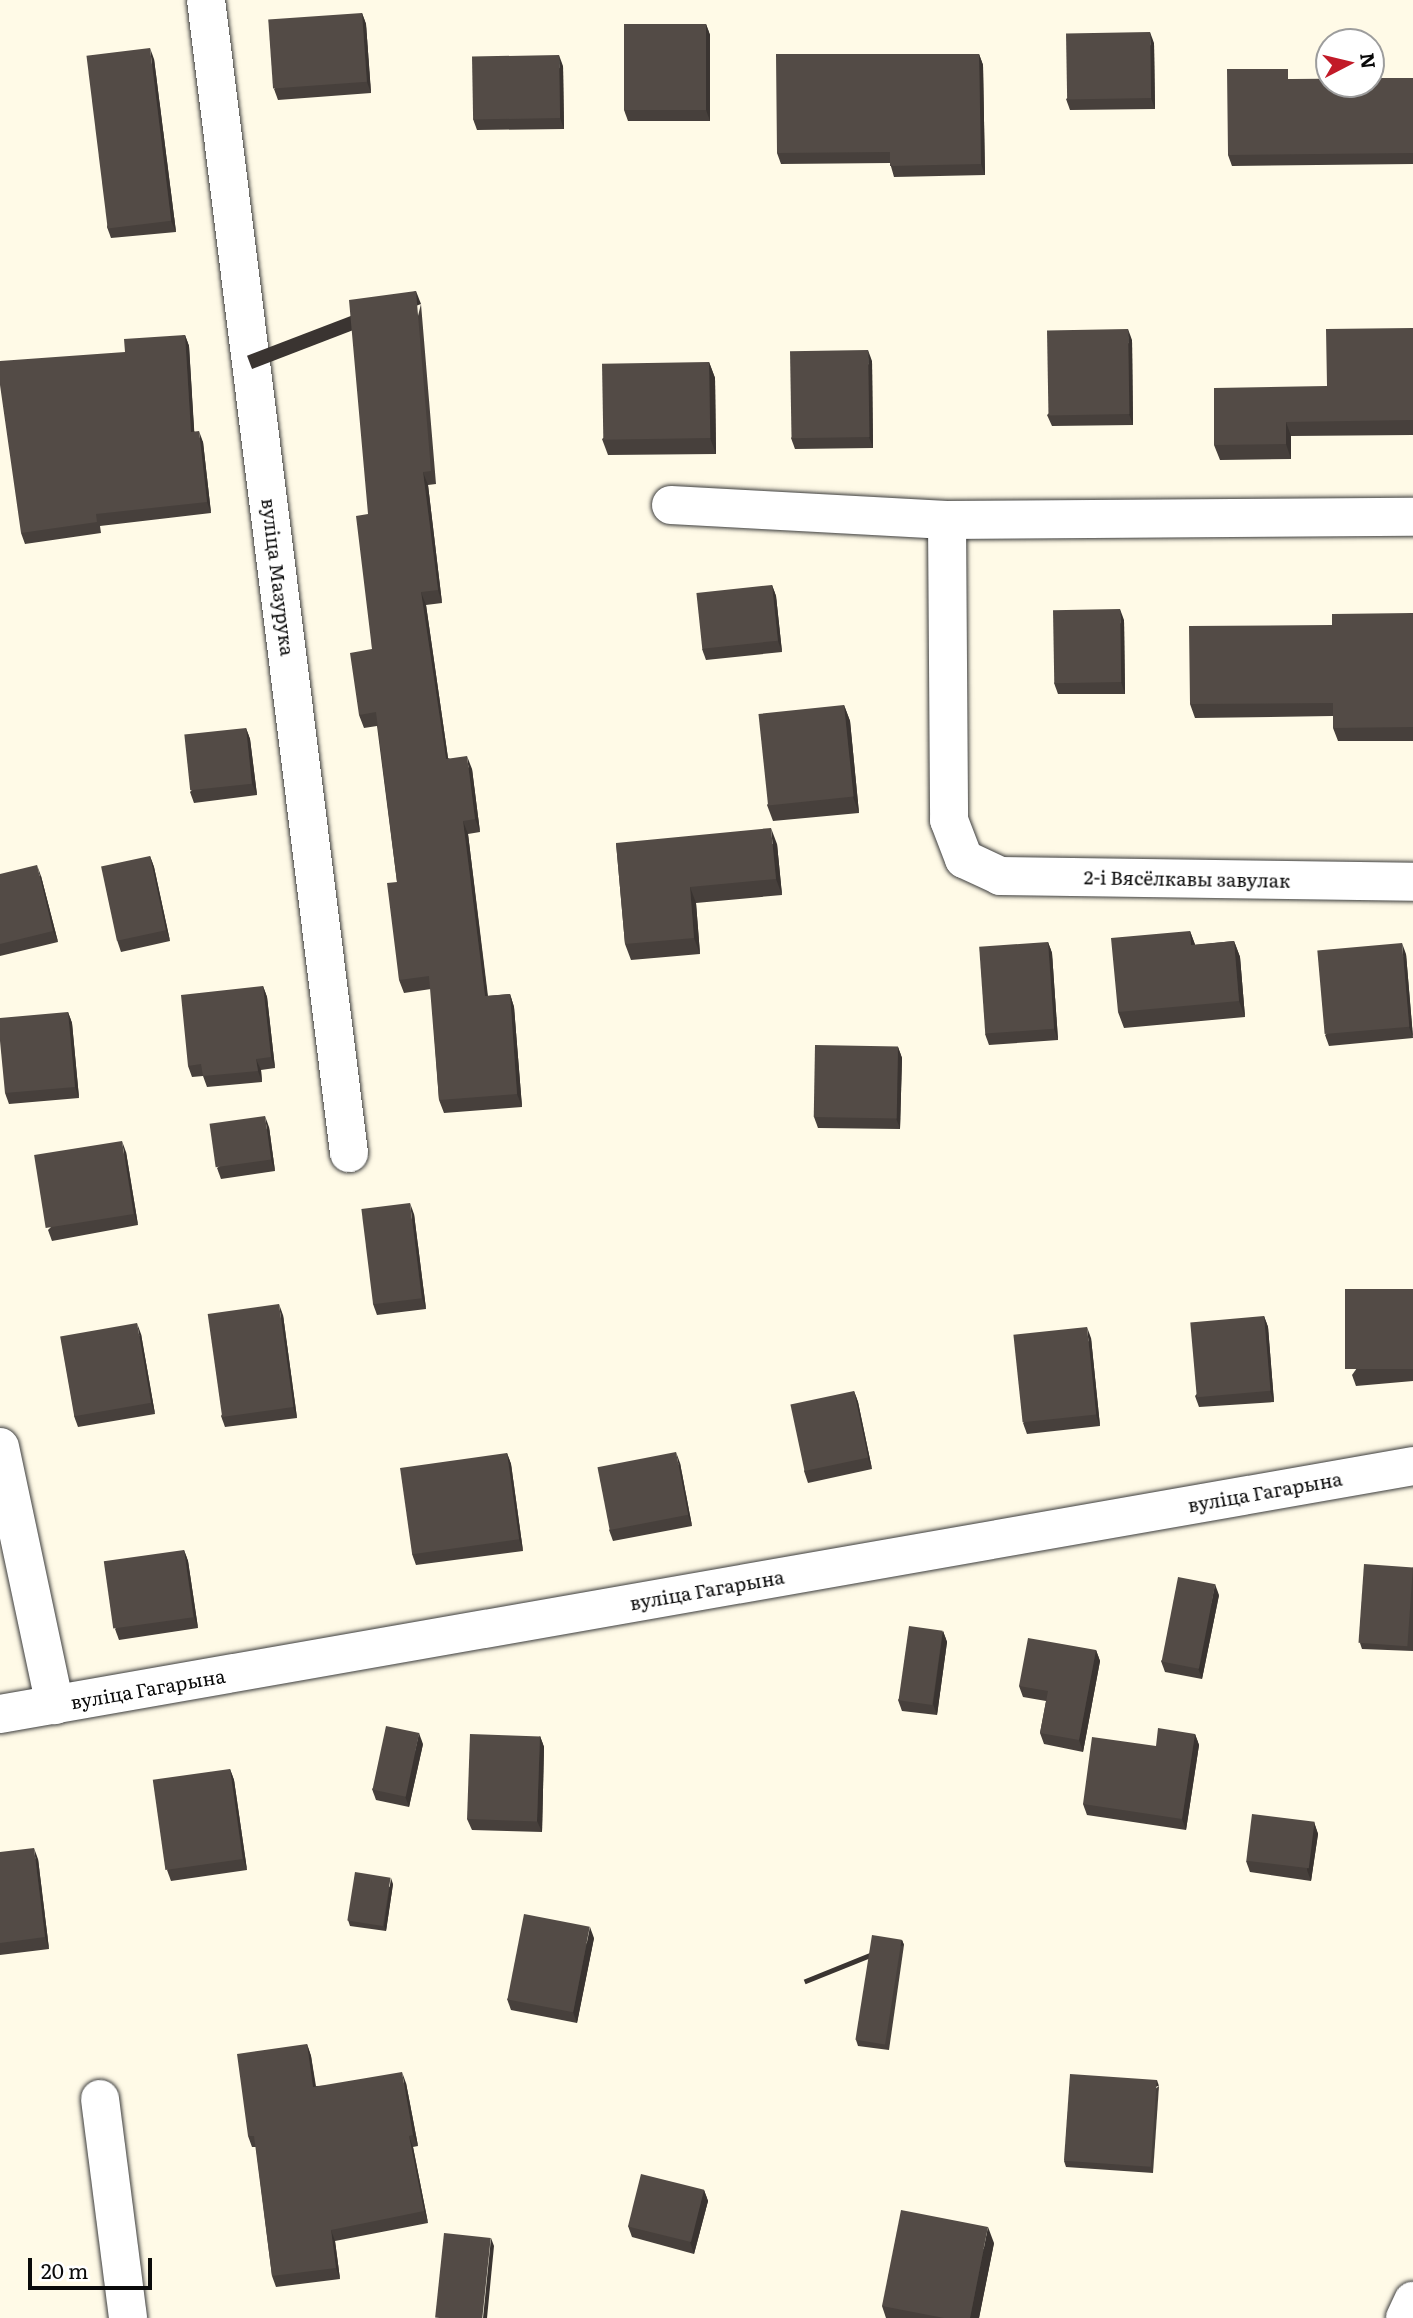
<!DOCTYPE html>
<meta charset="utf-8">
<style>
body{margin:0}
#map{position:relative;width:1413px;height:2318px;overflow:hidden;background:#fffae7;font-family:Literata,serif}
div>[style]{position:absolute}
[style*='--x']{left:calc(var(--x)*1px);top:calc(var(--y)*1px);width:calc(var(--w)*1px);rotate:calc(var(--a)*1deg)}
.roads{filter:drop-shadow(0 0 2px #3d3d3d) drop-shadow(0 0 2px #3d3d3d)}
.minor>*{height:38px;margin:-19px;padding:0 19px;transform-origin:19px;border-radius:19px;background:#fff}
.wall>*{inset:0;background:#47403c}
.shaded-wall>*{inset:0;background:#3a3431;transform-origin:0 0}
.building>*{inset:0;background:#534b46;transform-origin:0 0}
span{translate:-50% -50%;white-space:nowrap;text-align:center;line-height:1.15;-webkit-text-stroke:7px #fff;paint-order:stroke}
.street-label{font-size:19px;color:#0a0a0a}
.north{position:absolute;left:1315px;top:28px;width:70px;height:70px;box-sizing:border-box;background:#fff;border:2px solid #9d9d9d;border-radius:50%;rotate:83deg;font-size:19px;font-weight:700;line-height:28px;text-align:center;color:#0a0a0a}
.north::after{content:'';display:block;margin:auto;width:24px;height:32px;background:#c21a28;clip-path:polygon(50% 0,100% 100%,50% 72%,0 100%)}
.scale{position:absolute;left:28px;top:2258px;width:124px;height:32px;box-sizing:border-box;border:4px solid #0a0a0a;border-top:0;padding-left:9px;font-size:21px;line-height:24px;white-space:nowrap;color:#0a0a0a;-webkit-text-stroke:5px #fff;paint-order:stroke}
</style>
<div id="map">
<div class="roads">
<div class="minor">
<i style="--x:206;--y:0;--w:1162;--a:82.93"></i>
<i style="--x:671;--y:505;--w:276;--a:3.1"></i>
<i style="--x:947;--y:520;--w:466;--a:-0.4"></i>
<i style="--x:947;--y:520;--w:300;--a:89.6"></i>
<i style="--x:949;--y:820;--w:42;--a:69"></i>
<i style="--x:964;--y:859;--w:40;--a:25"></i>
<i style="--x:1000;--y:876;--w:413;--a:0.8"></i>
<i style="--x:0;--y:1447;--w:264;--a:78"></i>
<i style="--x:0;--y:1714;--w:1435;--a:-9.95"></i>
<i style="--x:100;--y:2099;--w:221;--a:82.7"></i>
<i style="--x:1405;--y:2318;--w:19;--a:-65"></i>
</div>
</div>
<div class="wall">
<i style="clip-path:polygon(362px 13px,366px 24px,371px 93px,278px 100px,274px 89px)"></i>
<i style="clip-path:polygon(706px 24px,710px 35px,710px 121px,628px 121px,624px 110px)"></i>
<i style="clip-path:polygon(1154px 43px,1155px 109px,1070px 110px,1066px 99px)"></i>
<i style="clip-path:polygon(979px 54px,983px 65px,985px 175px,894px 177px,890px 163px,781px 164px,777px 153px)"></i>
<i style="clip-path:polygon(154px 59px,176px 232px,111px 238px,107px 227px)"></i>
<i style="clip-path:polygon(563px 66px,564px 129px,477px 130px,473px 119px)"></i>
<i style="clip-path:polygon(1413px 78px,1413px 164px,1232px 166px,1228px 155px,1292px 79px)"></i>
<i style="clip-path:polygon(421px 304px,436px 484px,428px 485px,442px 603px,426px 605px,448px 758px,472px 769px,480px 832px,468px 834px,488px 996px,510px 994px,514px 1007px,522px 1107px,444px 1113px,439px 1100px,431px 989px,404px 993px,399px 980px,397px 882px,377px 726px,364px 728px,359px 715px,372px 649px,368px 514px)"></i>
<i style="clip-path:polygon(1413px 328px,1413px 435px,1291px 436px,1291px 459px,1220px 460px,1214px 445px,1327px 386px)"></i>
<i style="clip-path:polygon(185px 335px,189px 346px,194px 431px,203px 442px,211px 513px,100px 526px,101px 533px,25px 544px,21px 533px,125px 352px)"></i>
<i style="clip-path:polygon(1132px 340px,1133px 425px,1052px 426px,1047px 415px)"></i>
<i style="clip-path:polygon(872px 361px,873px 448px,795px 449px,791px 438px)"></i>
<i style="clip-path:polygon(709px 362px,715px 378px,716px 454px,608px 455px,602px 439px)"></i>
<i style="clip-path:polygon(772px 585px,776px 596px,782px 652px,706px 660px,702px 649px)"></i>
<i style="clip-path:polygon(1413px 613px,1413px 741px,1338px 741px,1333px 728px,1333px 716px,1195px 718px,1190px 704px,1332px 625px)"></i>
<i style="clip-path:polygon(1124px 620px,1125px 694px,1058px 694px,1054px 683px)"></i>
<i style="clip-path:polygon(844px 705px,850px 721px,859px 813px,773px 821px,767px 805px)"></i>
<i style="clip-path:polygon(246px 728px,250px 739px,257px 795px,194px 803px,190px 792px)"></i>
<i style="clip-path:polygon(616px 843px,777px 844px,782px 895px,696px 903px,700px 954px,631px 960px,625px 944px)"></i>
<i style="clip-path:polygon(150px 856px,154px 867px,170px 941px,121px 952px,117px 940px)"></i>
<i style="clip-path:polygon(0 874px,41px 876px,58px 942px,0 956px)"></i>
<i style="clip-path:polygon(1190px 931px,1195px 945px,1234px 941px,1240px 957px,1245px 1017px,1124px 1028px,1118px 1012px)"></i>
<i style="clip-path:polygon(1048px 942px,1052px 953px,1058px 1040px,989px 1045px,985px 1034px)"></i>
<i style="clip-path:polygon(1406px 954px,1413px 1038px,1329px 1046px,1325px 1035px)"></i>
<i style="clip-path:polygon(263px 986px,267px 997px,275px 1068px,261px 1070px,262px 1082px,207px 1087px,203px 1076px,192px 1077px,188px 1066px)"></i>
<i style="clip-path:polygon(68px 1012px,72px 1023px,79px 1098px,9px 1104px,5px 1093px)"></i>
<i style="clip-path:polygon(898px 1047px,902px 1058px,900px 1129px,818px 1128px,814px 1117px)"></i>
<i style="clip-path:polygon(269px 1127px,275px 1171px,221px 1179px,217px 1168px)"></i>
<i style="clip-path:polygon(126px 1152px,138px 1225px,52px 1241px,48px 1230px)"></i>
<i style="clip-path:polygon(414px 1214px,426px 1309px,377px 1315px,373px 1304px)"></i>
<i style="clip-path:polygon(1413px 1289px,1413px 1381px,1356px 1386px,1352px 1375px)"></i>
<i style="clip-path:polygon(283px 1315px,297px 1418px,225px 1427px,221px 1416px)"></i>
<i style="clip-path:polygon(1264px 1316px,1268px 1327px,1274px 1402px,1199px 1407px,1195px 1396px)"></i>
<i style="clip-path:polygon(141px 1334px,155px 1414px,78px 1427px,74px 1416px)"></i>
<i style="clip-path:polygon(1091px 1338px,1100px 1426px,1027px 1434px,1023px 1423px)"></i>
<i style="clip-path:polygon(854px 1391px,858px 1402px,872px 1469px,808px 1483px,804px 1471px)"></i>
<i style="clip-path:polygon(507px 1453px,511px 1464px,523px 1551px,416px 1565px,412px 1554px)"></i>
<i style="clip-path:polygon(680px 1463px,692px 1526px,613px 1541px,609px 1530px)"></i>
<i style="clip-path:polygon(184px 1550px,188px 1561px,198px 1628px,119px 1640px,115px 1629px)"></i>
<i style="clip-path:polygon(1413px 1567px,1413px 1651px,1362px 1649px,1360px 1643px)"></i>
<i style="clip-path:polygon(1219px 1595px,1202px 1679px,1165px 1672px,1161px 1661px)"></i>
<i style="clip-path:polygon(943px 1631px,947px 1642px,937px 1715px,902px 1711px,898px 1700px)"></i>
<i style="clip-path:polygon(1096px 1650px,1100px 1661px,1083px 1752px,1044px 1744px,1040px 1733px,1046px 1701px,1023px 1697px,1019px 1686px)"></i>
<i style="clip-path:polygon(1195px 1734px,1199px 1745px,1186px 1830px,1087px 1815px,1083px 1804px,1156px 1746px)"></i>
<i style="clip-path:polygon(540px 1736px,544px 1747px,542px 1832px,472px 1830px,467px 1819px)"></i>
<i style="clip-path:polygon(423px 1744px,409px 1807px,376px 1800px,372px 1789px)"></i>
<i style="clip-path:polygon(230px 1769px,234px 1780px,247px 1870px,171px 1881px,167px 1870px)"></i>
<i style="clip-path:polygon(1314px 1822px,1318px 1834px,1311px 1881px,1250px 1872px,1246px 1861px)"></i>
<i style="clip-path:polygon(0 1852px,38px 1859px,49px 1949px,0 1955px)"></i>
<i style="clip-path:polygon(393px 1884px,386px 1931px,350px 1926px,348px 1920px)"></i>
<i style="clip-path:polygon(594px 1938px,577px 2023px,511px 2010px,507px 1999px)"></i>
<i style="clip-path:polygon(902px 1940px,904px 1945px,889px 2050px,858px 2046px,856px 2040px)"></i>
<i style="clip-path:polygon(307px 2044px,311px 2056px,316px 2086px,406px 2083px,418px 2146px,413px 2147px,428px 2223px,335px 2241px,340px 2279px,276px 2287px,272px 2276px,256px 2147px,252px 2147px,248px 2136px)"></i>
<i style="clip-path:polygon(1159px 2086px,1153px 2173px,1066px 2167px,1064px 2161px)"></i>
<i style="clip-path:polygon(704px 2190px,708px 2201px,694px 2254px,632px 2237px,628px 2226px)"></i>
<i style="clip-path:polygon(994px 2243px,979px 2318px,886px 2318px,882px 2306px)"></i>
</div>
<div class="shaded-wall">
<i style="clip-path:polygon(362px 13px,366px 24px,371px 93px,367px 82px)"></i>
<i style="clip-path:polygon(706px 24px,710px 35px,710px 121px,706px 110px)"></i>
<i style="clip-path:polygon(1150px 32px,1154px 43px,1155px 109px,1151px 98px)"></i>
<i style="clip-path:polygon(150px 48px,154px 59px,176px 232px,171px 221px)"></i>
<i style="clip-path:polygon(979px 54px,983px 65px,985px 175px,981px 164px)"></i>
<i style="clip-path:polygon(559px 55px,563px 66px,564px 129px,560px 118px)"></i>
<i style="left:416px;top:291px;width:14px;height:181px;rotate:69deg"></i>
<i style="clip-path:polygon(1128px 329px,1132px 340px,1133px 425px,1129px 414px)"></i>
<i style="clip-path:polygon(185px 335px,189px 346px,195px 443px,191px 432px)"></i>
<i style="clip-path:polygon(868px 350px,872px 361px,873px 448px,869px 437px)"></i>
<i style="clip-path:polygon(709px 362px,715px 378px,716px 454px,710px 438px)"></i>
<i style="clip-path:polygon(1286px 422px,1291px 436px,1291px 459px,1286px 444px)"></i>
<i style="clip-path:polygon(199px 431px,203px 442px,211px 513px,207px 502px)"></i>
<i style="clip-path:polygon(423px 472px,428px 485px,442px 603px,438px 590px)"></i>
<i style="clip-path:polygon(772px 585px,776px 596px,782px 652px,778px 641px)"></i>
<i style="clip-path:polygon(421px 592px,426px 605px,450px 772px,446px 759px)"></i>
<i style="clip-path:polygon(1120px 609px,1124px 620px,1125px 694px,1121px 682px)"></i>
<i style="clip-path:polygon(844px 705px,850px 721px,859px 813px,853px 797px)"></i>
<i style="clip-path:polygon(246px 728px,250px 739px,257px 795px,252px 784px)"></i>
<i style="clip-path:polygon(467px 756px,472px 769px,480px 832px,475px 819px)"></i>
<i style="clip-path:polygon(463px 821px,468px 834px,489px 1009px,485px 996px)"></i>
<i style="clip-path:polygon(771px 828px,777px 844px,782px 895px,776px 879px)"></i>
<i style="clip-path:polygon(150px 856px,154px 867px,170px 941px,166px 930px)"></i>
<i style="clip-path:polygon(37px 865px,41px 876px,58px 942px,53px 931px)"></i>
<i style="clip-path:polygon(690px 887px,696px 903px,700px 954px,694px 938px)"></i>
<i style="clip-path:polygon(1190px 931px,1196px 947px,1191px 945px)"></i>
<i style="clip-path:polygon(1234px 941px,1240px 957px,1245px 1017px,1239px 1001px)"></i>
<i style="clip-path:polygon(1048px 942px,1052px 953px,1058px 1040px,1054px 1029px)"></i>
<i style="clip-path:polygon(1402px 943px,1406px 954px,1413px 1037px,1409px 1027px)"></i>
<i style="clip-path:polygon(263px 986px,267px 997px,275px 1068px,271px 1057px)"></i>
<i style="clip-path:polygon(510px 994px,514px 1007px,522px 1107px,517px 1094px)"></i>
<i style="clip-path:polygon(68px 1012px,72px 1023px,79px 1098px,75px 1087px)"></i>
<i style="clip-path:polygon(898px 1047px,902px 1058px,900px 1129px,896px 1118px)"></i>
<i style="clip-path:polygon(256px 1059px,261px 1070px,262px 1082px,258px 1071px)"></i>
<i style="clip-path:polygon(265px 1116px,269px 1127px,275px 1171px,271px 1160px)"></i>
<i style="clip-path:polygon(122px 1141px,126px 1152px,138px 1225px,134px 1214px)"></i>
<i style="clip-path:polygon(410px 1203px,414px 1214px,426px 1309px,422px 1298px)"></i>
<i style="clip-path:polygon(279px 1304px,283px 1315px,297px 1418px,293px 1407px)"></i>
<i style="clip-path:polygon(1264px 1316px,1268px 1327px,1274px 1402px,1270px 1391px)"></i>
<i style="clip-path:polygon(137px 1323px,141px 1334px,155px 1414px,151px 1403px)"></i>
<i style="clip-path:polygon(1087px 1327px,1091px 1338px,1100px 1426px,1096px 1415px)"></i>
<i style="clip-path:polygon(854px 1391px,858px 1402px,872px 1469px,868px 1458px)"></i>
<i style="clip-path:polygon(676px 1452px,680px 1463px,692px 1526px,688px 1515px)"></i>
<i style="clip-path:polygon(507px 1453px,511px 1464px,523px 1551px,519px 1539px)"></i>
<i style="clip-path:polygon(184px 1550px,188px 1561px,198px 1628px,194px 1617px)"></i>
<i style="clip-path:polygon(1215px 1584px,1219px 1595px,1202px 1679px,1198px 1668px)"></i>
<i style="clip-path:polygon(943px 1631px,947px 1642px,937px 1715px,933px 1704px)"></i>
<i style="clip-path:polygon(1096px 1650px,1100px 1661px,1083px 1752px,1079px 1740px)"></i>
<i style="clip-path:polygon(419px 1733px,423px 1744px,409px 1807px,405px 1796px)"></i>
<i style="clip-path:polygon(1195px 1734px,1199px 1745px,1186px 1830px,1182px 1819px)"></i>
<i style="clip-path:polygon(540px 1736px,544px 1747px,542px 1832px,537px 1821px)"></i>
<i style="clip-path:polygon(230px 1769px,234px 1780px,247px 1870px,243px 1859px)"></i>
<i style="clip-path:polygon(1314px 1822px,1318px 1834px,1311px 1881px,1307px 1870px)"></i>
<i style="clip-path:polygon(34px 1848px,38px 1859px,49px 1949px,45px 1937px)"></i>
<i style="clip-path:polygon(391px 1878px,393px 1884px,386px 1931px,384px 1926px)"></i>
<i style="clip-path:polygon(590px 1927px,594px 1938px,577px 2023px,573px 2012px)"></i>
<i style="left:902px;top:1940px;width:5px;height:106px;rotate:68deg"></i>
<i style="clip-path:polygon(307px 2044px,311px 2056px,317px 2098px,313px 2087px)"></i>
<i style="clip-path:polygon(402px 2072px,406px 2083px,418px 2146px,413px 2135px)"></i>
<i style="left:1157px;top:2080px;width:6px;height:87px;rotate:72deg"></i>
<i style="clip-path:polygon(409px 2136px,413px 2147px,428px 2223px,424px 2211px)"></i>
<i style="clip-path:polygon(704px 2190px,708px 2201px,694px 2254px,690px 2242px)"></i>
<i style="clip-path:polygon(988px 2227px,994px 2243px,979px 2318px,970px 2318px)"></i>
<i style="clip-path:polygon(331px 2230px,335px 2241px,340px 2279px,336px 2268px)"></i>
<i style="clip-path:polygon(491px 2238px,494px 2246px,487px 2318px,483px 2318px)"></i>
</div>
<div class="building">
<i style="left:362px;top:13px;width:69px;height:94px;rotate:86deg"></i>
<i style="left:624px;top:24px;width:82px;height:86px"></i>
<i style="left:1150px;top:32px;width:66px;height:84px;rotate:89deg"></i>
<i style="left:150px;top:48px;width:174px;height:64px;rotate:83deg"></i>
<i style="clip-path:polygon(776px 54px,979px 54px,981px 164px,890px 166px,890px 152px,777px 153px)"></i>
<i style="left:559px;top:55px;width:63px;height:87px;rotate:89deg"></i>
<i style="clip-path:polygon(1227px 69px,1288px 69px,1288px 79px,1329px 79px,1329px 84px,1371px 84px,1371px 78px,1413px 78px,1413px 153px,1228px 155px)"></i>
<i style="clip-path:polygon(416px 291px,431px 471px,423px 472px,438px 590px,421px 592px,446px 759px,467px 756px,475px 819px,463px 821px,485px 996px,510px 994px,517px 1094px,439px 1100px,429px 976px,399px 980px,387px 883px,397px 882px,376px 712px,359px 715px,350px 653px,372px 649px,356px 516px,368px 514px,349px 300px)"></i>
<i style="clip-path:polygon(1413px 328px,1413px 420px,1286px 422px,1286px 444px,1214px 445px,1214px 388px,1327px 386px,1326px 329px)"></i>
<i style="left:1128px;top:329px;width:85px;height:81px;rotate:89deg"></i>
<i style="clip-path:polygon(185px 335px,191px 432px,199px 431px,207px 502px,96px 514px,97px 522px,21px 533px,0 385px,0 361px,125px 352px,124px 339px)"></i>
<i style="left:868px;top:350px;width:87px;height:78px;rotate:89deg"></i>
<i style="left:709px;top:362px;width:76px;height:107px;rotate:89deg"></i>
<i style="left:772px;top:585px;width:56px;height:76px;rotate:84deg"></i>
<i style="left:1120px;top:609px;width:73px;height:67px;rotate:89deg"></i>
<i style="clip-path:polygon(1413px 613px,1413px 727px,1333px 728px,1333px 703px,1190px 704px,1189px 626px,1332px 625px,1332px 614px)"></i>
<i style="left:844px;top:705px;width:92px;height:86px;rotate:84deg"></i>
<i style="left:246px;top:728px;width:56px;height:62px;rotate:84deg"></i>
<i style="clip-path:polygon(771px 828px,776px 879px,690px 887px,694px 938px,625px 944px,616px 843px)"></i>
<i style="left:150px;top:856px;width:76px;height:50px;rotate:78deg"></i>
<i style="clip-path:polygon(37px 865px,53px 931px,0 944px,0 874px)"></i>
<i style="clip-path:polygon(1190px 931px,1191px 945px,1234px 941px,1239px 1001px,1118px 1012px,1111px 938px)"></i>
<i style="left:1048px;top:942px;width:87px;height:69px;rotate:86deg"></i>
<i style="left:1402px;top:943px;width:84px;height:85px;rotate:85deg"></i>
<i style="clip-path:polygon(263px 986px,271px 1057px,256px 1059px,258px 1071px,203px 1076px,201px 1064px,188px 1066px,181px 995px)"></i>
<i style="clip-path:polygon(68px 1012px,75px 1087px,5px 1093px,0 1041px,0 1018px)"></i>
<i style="left:815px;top:1045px;width:83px;height:72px;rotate:1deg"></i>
<i style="left:265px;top:1116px;width:44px;height:56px;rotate:82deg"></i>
<i style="left:122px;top:1141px;width:74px;height:89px;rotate:81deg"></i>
<i style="left:410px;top:1203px;width:96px;height:49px;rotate:83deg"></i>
<i style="left:1413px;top:1289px;width:80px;height:68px;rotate:90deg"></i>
<i style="left:279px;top:1304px;width:104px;height:72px;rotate:82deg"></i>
<i style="left:1264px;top:1316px;width:75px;height:74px;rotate:85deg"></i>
<i style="left:137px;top:1323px;width:81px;height:78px;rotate:80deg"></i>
<i style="left:1087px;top:1327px;width:88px;height:74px;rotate:84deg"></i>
<i style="left:854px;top:1391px;width:68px;height:65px;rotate:78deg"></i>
<i style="left:676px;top:1452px;width:64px;height:80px;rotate:79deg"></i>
<i style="left:507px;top:1453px;width:87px;height:108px;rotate:82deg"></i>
<i style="left:184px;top:1550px;width:68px;height:81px;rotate:82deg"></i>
<i style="left:1364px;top:1564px;width:49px;height:79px;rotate:4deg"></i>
<i style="left:1178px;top:1577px;width:38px;height:86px;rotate:11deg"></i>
<i style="left:909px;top:1626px;width:34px;height:75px;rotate:8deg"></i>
<i style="clip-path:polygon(1028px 1638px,1096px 1650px,1079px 1740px,1040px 1733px,1048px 1691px,1019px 1686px)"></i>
<i style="left:386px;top:1726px;width:34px;height:65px;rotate:12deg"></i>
<i style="clip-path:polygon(1158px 1728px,1195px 1734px,1182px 1819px,1083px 1804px,1092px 1737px,1156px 1746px)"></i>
<i style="left:470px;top:1734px;width:70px;height:85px;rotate:2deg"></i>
<i style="left:230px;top:1769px;width:91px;height:78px;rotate:82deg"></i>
<i style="left:1252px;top:1814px;width:63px;height:47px;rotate:7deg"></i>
<i style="clip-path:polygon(34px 1848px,45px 1937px,0 1943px,0 1852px)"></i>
<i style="left:355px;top:1872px;width:36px;height:49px;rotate:9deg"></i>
<i style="left:524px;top:1914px;width:67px;height:87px;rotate:11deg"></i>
<i style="left:872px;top:1935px;width:30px;height:106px;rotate:9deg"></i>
<i style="clip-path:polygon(307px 2044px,313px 2087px,402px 2072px,413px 2135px,409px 2136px,424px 2211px,331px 2230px,336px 2268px,272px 2276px,254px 2136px,248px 2136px,237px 2054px)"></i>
<i style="left:1070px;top:2074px;width:87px;height:87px;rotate:4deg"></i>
<i style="left:641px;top:2174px;width:65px;height:54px;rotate:14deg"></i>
<i style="clip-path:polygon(901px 2210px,988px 2227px,970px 2318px,944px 2318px,882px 2306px)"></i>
<i style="left:444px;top:2233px;width:47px;height:85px;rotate:6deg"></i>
</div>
<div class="street-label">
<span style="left:278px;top:577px;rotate:83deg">вуліца Мазурука</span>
<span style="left:1187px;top:879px;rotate:1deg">2-і Вясёлкавы завулак</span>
<span style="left:1265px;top:1492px;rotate:-10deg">вуліца Гагарына</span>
<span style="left:707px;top:1590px;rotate:-10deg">вуліца Гагарына</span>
<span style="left:148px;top:1689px;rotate:-10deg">вуліца Гагарына</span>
</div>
<div class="north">N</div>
<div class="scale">20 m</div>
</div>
